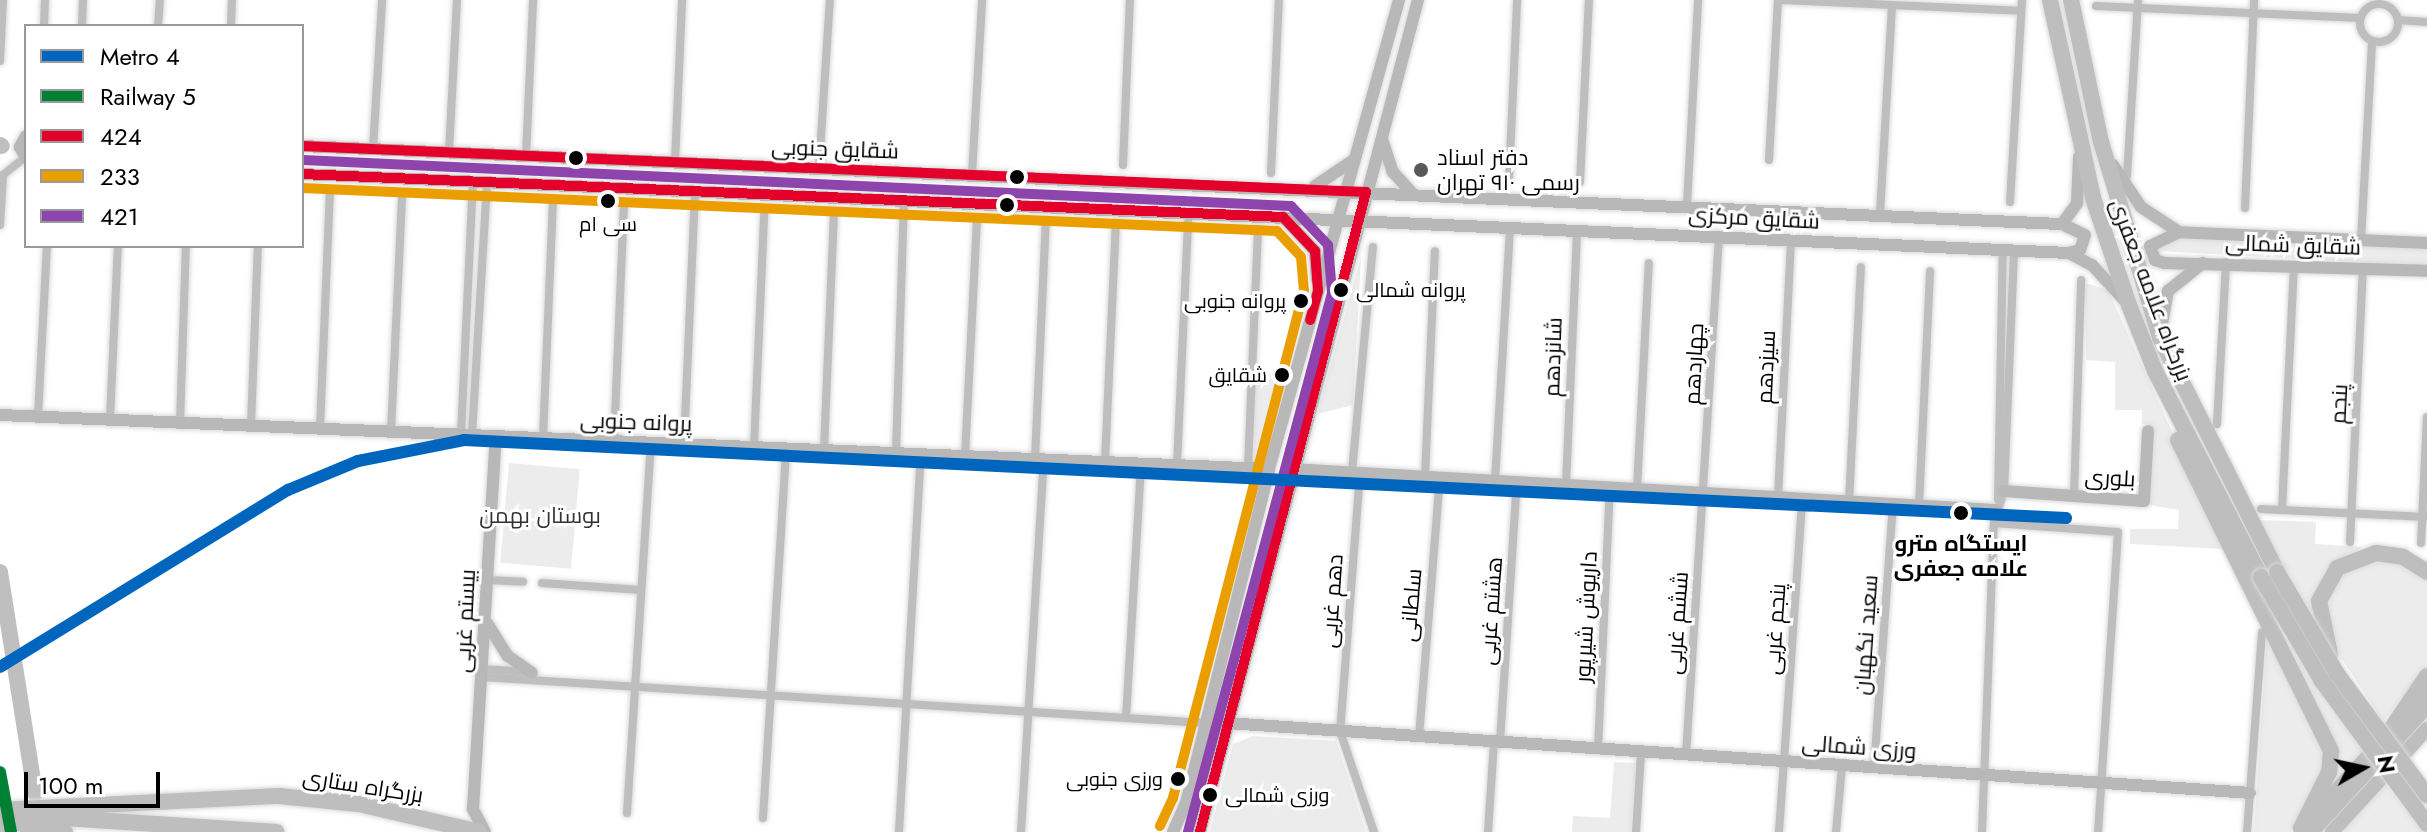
<!DOCTYPE html>
<meta charset="utf-8">
<style>
body{margin:0}
#map{position:relative;width:2427px;height:832px;overflow:hidden;background:#fff;font-family:Jost,Cairo,sans-serif}
div>[style]{position:absolute}
[style*='--x']{left:calc(var(--x)*1px);top:calc(var(--y)*1px);width:calc(var(--w)*1px);rotate:calc(var(--a)*1deg)}
.green>*{inset:0;background:#ececec;transform-origin:0 0}
.river>*{height:16px;margin:-8px;padding:0 8px;transform-origin:8px;border-radius:8px;background:#bfbfbf}
.roads{filter:drop-shadow(0 0 2px #dbdbdb) drop-shadow(0 0 2px #dbdbdb)}
.street>*{height:8px;margin:-4px;padding:0 4px;transform-origin:4px;border-radius:4px;background:#bebebe}
.street>.ring{margin:-4px;padding:0;box-sizing:content-box;background:none;border:8px solid #bebebe;border-radius:50%}
.secondary>*{height:12px;margin:-6px;padding:0 6px;transform-origin:6px;border-radius:6px;background:#b8b8b8}
.primary>*{height:14px;margin:-7px;padding:0 7px;transform-origin:7px;border-radius:7px;background:#bebebe}
.highway>*{height:16px;margin:-8px;padding:0 8px;transform-origin:8px;border-radius:8px;background:#bebebe}
.bridges{filter:drop-shadow(0 0 2px #dbdbdb) drop-shadow(0 0 2px #dbdbdb)}
.highway-bridge>*{height:16px;margin:-8px;padding:0 8px;transform-origin:8px;border-radius:8px;background:#bebebe}
.bus-1>*{height:10px;margin:-5px;padding:0 5px;transform-origin:5px;border-radius:5px;background:#e4002b}
.bus-2>*{height:10px;margin:-5px;padding:0 5px;transform-origin:5px;border-radius:5px;background:#eb9e00}
.bus-3>*{height:10px;margin:-5px;padding:0 5px;transform-origin:5px;border-radius:5px;background:#8e44ad}
.rail-1>*{height:12px;margin:-6px;padding:0 6px;transform-origin:6px;border-radius:6px;background:#008033}
.metro-1>*{height:12px;margin:-6px;padding:0 6px;transform-origin:6px;border-radius:6px;background:#0065bd}
.dots>*{width:22px;height:22px;translate:-50% -50%;box-sizing:border-box;border:4px solid #fff;border-radius:50%}
span{translate:-50% -50%;white-space:nowrap;text-align:center;line-height:1.15;-webkit-text-stroke:6px #fff;paint-order:stroke}
.bus-label{font-size:20px;color:#000}
.left{translate:0 -50%;text-align:left}
.right{translate:-100% -50%;text-align:right}
.street-label{font-size:22px;color:#000}
.poi-label{font-size:22px;color:#000}
.park-label{font-size:22px;color:#333}
.stop-label{font-size:22px;color:#000;font-weight:700}
.legend{position:absolute;left:24px;top:24px;width:280px;height:224px;box-sizing:border-box;background:#fff;border:2px solid #999;margin:0;padding:10px 14px;list-style:none;font-size:24px;color:#000}
.legend li{display:flex;align-items:center;gap:16px;height:40px}
.legend b{width:40px;border:2px solid #999}
.north{position:absolute;left:2323px;top:728px;width:80px;height:80px;-webkit-text-stroke:6px #fff;paint-order:stroke;rotate:81deg;font-size:22px;font-weight:700;line-height:32px;text-align:center;color:#000}
.north::after{content:'';display:block;margin:auto;width:28px;height:36px;background:#000;clip-path:polygon(50% 0,100% 100%,50% 72%,0 100%)}
.scale{position:absolute;left:24px;top:772px;width:136px;height:36px;box-sizing:border-box;border:4px solid #000;border-top:0;padding-left:10px;font-size:24px;line-height:28px;white-space:nowrap;color:#000;-webkit-text-stroke:6px #fff;paint-order:stroke}
</style>
<div id="map">
<div class="green">
<i style="clip-path:polygon(2172px 238px,2427px 249px,2427px 266px,2159px 251px,2156px 246px)"></i>
<i style="clip-path:polygon(1361px 257px,1353px 405px,1317px 414px)"></i>
<i style="clip-path:polygon(2085px 283px,2108px 290px,2225px 549px,2130px 544px,2130px 529px,2178px 529px,2179px 510px,2149px 505px,2151px 426px,2142px 424px,2142px 410px,2115px 410px,2115px 362px,2086px 360px)"></i>
<i style="clip-path:polygon(1254px 372px,1291px 377px,1270px 464px,1249px 461px)"></i>
<i style="left:509px;top:463px;width:71px;height:100px;rotate:5deg"></i>
<i style="clip-path:polygon(2258px 520px,2316px 522px,2315px 544px,2362px 547px,2323px 576px,2316px 622px)"></i>
<i style="clip-path:polygon(2371px 558px,2400px 560px,2427px 579px,2427px 669px,2383px 721px,2334px 647px,2322px 606px,2337px 575px)"></i>
<i style="clip-path:polygon(2246px 567px,2364px 752px,2322px 799px,2334px 772px)"></i>
<i style="clip-path:polygon(2267px 635px,2324px 748px,2325px 767px,2291px 832px,2254px 832px)"></i>
<i style="clip-path:polygon(1253px 736px,1336px 741px,1366px 832px,1210px 832px,1233px 744px)"></i>
<i style="clip-path:polygon(1614px 762px,1636px 763px,1631px 832px,1572px 832px,1573px 816px,1610px 818px)"></i>
<i style="clip-path:polygon(2384px 782px,2423px 832px,2338px 832px)"></i>
</div>
<div class="river">
<i style="--x:0;--y:145;--w:2;--a:27"></i>
<i style="--x:0;--y:572;--w:224;--a:81"></i>
</div>
<div class="roads">
<div class="street">
<i style="--x:1781;--y:0;--w:240;--a:2.6"></i>
<i class="ring" style="left:2360px;top:4px;width:30px;height:30px"></i>
<i style="--x:2096;--y:6;--w:264;--a:2.6"></i>
<i style="--x:2398;--y:20;--w:29;--a:4"></i>
<i style="--x:44;--y:26;--w:26;--a:-88"></i>
<i style="--x:82;--y:26;--w:26;--a:-88"></i>
<i style="--x:158;--y:26;--w:26;--a:-86"></i>
<i style="--x:231;--y:26;--w:26;--a:-88"></i>
<i style="--x:0;--y:61;--w:61;--a:-87.2"></i>
<i style="--x:373;--y:149;--w:149;--a:-86.5"></i>
<i style="--x:449;--y:152;--w:152;--a:-87"></i>
<i style="--x:526;--y:156;--w:156;--a:-87.4"></i>
<i style="--x:1769;--y:160;--w:160;--a:-86.8"></i>
<i style="--x:675;--y:162;--w:162;--a:-87.5"></i>
<i style="--x:1123;--y:165;--w:165;--a:-87.6"></i>
<i style="--x:819;--y:168;--w:168;--a:-86.3"></i>
<i style="--x:1271;--y:173;--w:173;--a:-87.4"></i>
<i style="--x:972;--y:175;--w:175;--a:-86.7"></i>
<i style="--x:2127;--y:176;--w:176;--a:-86.4"></i>
<i style="--x:1509;--y:179;--w:179;--a:-87.4"></i>
<i style="--x:1580;--y:182;--w:182;--a:-87.2"></i>
<i style="--x:2010;--y:202;--w:202;--a:-86.6"></i>
<i style="--x:1687;--y:205;--w:205;--a:-86.9"></i>
<i style="--x:2245;--y:208;--w:208;--a:-87.5"></i>
<i style="--x:1880;--y:214;--w:208;--a:-86.7"></i>
<i style="--x:0;--y:225;--w:50;--a:-86.6"></i>
<i style="--x:3;--y:175;--w:28;--a:-39"></i>
<i style="--x:2361;--y:240;--w:199;--a:-86.8"></i>
<i style="--x:38;--y:416;--w:170;--a:-87"></i>
<i style="--x:110;--y:419;--w:173;--a:-87.4"></i>
<i style="--x:180;--y:423;--w:177;--a:-88.1"></i>
<i style="--x:2217;--y:424;--w:162;--a:-86.8"></i>
<i style="--x:251;--y:425;--w:179;--a:-87.8"></i>
<i style="--x:320;--y:428;--w:236;--a:-87.6"></i>
<i style="--x:391;--y:431;--w:233;--a:-87.3"></i>
<i style="--x:461;--y:434;--w:252;--a:-87.3"></i>
<i style="--x:472;--y:435;--w:253;--a:-86.6"></i>
<i style="--x:543;--y:438;--w:235;--a:-87.6"></i>
<i style="--x:614;--y:441;--w:234;--a:-87.6"></i>
<i style="--x:684;--y:444;--w:253;--a:-87.5"></i>
<i style="--x:754;--y:447;--w:233;--a:-87.5"></i>
<i style="--x:824;--y:450;--w:237;--a:-87.6"></i>
<i style="--x:896;--y:453;--w:253;--a:-88.2"></i>
<i style="--x:965;--y:456;--w:233;--a:-87.1"></i>
<i style="--x:1035;--y:459;--w:238;--a:-87.4"></i>
<i style="--x:1105;--y:462;--w:239;--a:-87.4"></i>
<i style="--x:1177;--y:465;--w:243;--a:-87.4"></i>
<i style="--x:1248;--y:468;--w:238;--a:-87.6"></i>
<i style="--x:1352;--y:472;--w:226;--a:-84.7"></i>
<i style="--x:1360;--y:473;--w:259;--a:94.4"></i>
<i style="--x:1340;--y:731;--w:107;--a:71.4"></i>
<i style="--x:1425;--y:477;--w:226;--a:-87.5"></i>
<i style="--x:1495;--y:481;--w:254;--a:-86.6"></i>
<i style="--x:1566;--y:485;--w:255;--a:-87.5"></i>
<i style="--x:1637;--y:489;--w:226;--a:-87"></i>
<i style="--x:2074;--y:496;--w:216;--a:-88.1"></i>
<i style="--x:1778;--y:497;--w:258;--a:-87.1"></i>
<i style="--x:1998;--y:499;--w:250;--a:-88.9"></i>
<i style="--x:1849;--y:502;--w:235;--a:-87.1"></i>
<i style="--x:1919;--y:506;--w:235;--a:-87.3"></i>
<i style="--x:2261;--y:509;--w:166;--a:2.8"></i>
<i style="--x:2282;--y:510;--w:245;--a:-87.2"></i>
<i style="--x:1994;--y:523;--w:124;--a:4.2"></i>
<i style="--x:2118;--y:532;--w:301;--a:93.8"></i>
<i style="--x:2350;--y:542;--w:274;--a:-87.3"></i>
<i style="--x:2421;--y:543;--w:126;--a:-87.3"></i>
<i style="--x:488;--y:580;--w:35;--a:3"></i>
<i style="--x:542;--y:583;--w:99;--a:4"></i>
<i style="--x:482;--y:669;--w:46;--a:3.7"></i>
<i style="--x:482;--y:677;--w:724;--a:3.64"></i>
<i style="--x:1126;--y:718;--w:255;--a:-86.6"></i>
<i style="--x:1419;--y:737;--w:261;--a:-85.4"></i>
<i style="--x:1500;--y:742;--w:261;--a:-86.3"></i>
<i style="--x:1598;--y:749;--w:261;--a:-87.4"></i>
<i style="--x:1686;--y:755;--w:520;--a:-86.36"></i>
<i style="--x:1874;--y:768;--w:265;--a:-85.9"></i>
<i style="--x:627;--y:813;--w:372;--a:-86.3"></i>
<i style="--x:763;--y:818;--w:371;--a:-86.4"></i>
<i style="--x:899;--y:832;--w:379;--a:-86.7"></i>
<i style="--x:1021;--y:832;--w:374;--a:-86.5"></i>
<i style="--x:1488;--y:832;--w:90;--a:-86.2"></i>
<i style="--x:1636;--y:832;--w:80;--a:-86.4"></i>
<i style="--x:1779;--y:832;--w:334;--a:-86"></i>
<i style="--x:1836;--y:832;--w:66;--a:-84.8"></i>
<i style="--x:1982;--y:832;--w:309;--a:-87.8"></i>
<i style="--x:1994;--y:523;--w:34;--a:-73"></i>
<i style="--x:2004;--y:491;--w:241;--a:-87.6"></i>
<i style="--x:2247;--y:832;--w:200;--a:-85.7"></i>
</div>
<div class="secondary">
<i style="--x:26;--y:136;--w:13;--a:119"></i>
<i style="--x:20;--y:147;--w:13;--a:61"></i>
<i style="--x:1382;--y:139;--w:35;--a:72"></i>
<i style="--x:1393;--y:172;--w:30;--a:48"></i>
<i style="--x:302;--y:146;--w:1762;--a:2.54"></i>
<i style="--x:2062;--y:224;--w:25;--a:26"></i>
<i style="--x:2085;--y:235;--w:16;--a:108"></i>
<i style="--x:2080;--y:250;--w:11;--a:165"></i>
<i style="--x:2113;--y:165;--w:50;--a:56.3"></i>
<i style="--x:2141;--y:207;--w:45;--a:33.3"></i>
<i style="--x:302;--y:174;--w:1769;--a:2.56"></i>
<i style="--x:2069;--y:253;--w:26;--a:28"></i>
<i style="--x:2092;--y:265;--w:50;--a:47.4"></i>
<i style="--x:1315;--y:186;--w:48;--a:-34"></i>
<i style="--x:1283;--y:217;--w:47;--a:46.7"></i>
<i style="--x:1315;--y:251;--w:29;--a:86"></i>
<i style="--x:2062;--y:224;--w:26;--a:-54"></i>
<i style="--x:2077;--y:203;--w:46;--a:-87.5"></i>
<i style="--x:2427;--y:243;--w:248;--a:-177.5"></i>
<i style="--x:2179;--y:232;--w:32;--a:154"></i>
<i style="--x:2150;--y:246;--w:15;--a:70"></i>
<i style="--x:2155;--y:260;--w:9;--a:18"></i>
<i style="--x:2164;--y:263;--w:263;--a:1.7"></i>
<i style="--x:2161;--y:330;--w:40;--a:-80"></i>
<i style="--x:2168;--y:291;--w:45;--a:-38.7"></i>
<i style="--x:0;--y:415;--w:1270;--a:2.44"></i>
<i style="--x:1291;--y:469;--w:705;--a:3.33"></i>
<i style="--x:2004;--y:491;--w:140;--a:4.1"></i>
<i style="--x:2144;--y:501;--w:70;--a:-86.7"></i>
<i style="--x:487;--y:623;--w:39;--a:58"></i>
<i style="--x:508;--y:656;--w:29;--a:35"></i>
<i style="--x:1227;--y:723;--w:1025;--a:3.91"></i>
<i style="--x:485;--y:832;--w:26;--a:-118"></i>
<i style="--x:473;--y:809;--w:374;--a:-86.5"></i>
<i style="--x:1173;--y:832;--w:32;--a:-66"></i>
<i style="--x:1186;--y:803;--w:344;--a:-76"></i>
<i style="--x:1269;--y:469;--w:487;--a:-74.5"></i>
<i style="--x:1200;--y:832;--w:860;--a:-75.32"></i>
</div>
<div class="primary">
<i style="--x:2409;--y:711;--w:25;--a:-45"></i>
<i style="--x:2309;--y:820;--w:103;--a:-47.4"></i>
<i style="--x:2312;--y:832;--w:170;--a:-47.4"></i>
<i style="--x:2332;--y:832;--w:140;--a:-47.3"></i>
</div>
<div class="highway">
<i style="--x:2050;--y:0;--w:203;--a:77.7"></i>
<i style="--x:2093;--y:198;--w:113;--a:71.4"></i>
<i style="--x:2129;--y:305;--w:71;--a:68.5"></i>
<i style="--x:2155;--y:371;--w:232;--a:62.8"></i>
<i style="--x:2071;--y:0;--w:145;--a:78.1"></i>
<i style="--x:2101;--y:142;--w:205;--a:73.2"></i>
<i style="--x:2160;--y:338;--w:262;--a:63.4"></i>
<i style="--x:2178;--y:440;--w:347;--a:63.8"></i>
<i style="--x:2331;--y:751;--w:21;--a:95"></i>
<i style="--x:2329;--y:772;--w:63;--a:116.6"></i>
<i style="--x:2330;--y:654;--w:54;--a:-101.7"></i>
<i style="--x:2319;--y:601;--w:38;--a:-61"></i>
<i style="--x:2337;--y:568;--w:42;--a:-21"></i>
<i style="--x:2376;--y:553;--w:27;--a:8"></i>
<i style="--x:2403;--y:557;--w:28;--a:32"></i>
<i style="--x:2387;--y:735;--w:71;--a:-55.9"></i>
<i style="--x:0;--y:810;--w:279;--a:-2.9"></i>
<i style="--x:279;--y:796;--w:80;--a:5.7"></i>
<i style="--x:359;--y:804;--w:123;--a:13.1"></i>
<i style="--x:0;--y:825;--w:65;--a:-6.1"></i>
<i style="--x:65;--y:818;--w:212;--a:3.8"></i>
<i style="--x:28;--y:832;--w:37;--a:0"></i>
</div>
</div>
<div class="bridges">
<div class="highway-bridge">
<i style="--x:2277;--y:572;--w:118;--a:59.5"></i>
<i style="--x:2337;--y:674;--w:151;--a:53.4"></i>
<i style="--x:2261;--y:577;--w:121;--a:59.6"></i>
<i style="--x:2322;--y:681;--w:177;--a:53.7"></i>
</div>
</div>
<div class="bus-1">
<i style="--x:302;--y:146;--w:1065;--a:2.48"></i>
<i style="--x:1366;--y:192;--w:661;--a:104.54"></i>
<i style="--x:302;--y:174;--w:982;--a:2.51"></i>
<i style="--x:1283;--y:217;--w:47;--a:46.7"></i>
<i style="--x:1315;--y:251;--w:40;--a:85.7"></i>
<i style="--x:1318;--y:291;--w:30;--a:105"></i>
</div>
<div class="bus-2">
<i style="--x:302;--y:188;--w:976;--a:2.53"></i>
<i style="--x:1277;--y:231;--w:35;--a:47"></i>
<i style="--x:1301;--y:257;--w:33;--a:85"></i>
<i style="--x:1304;--y:290;--w:525;--a:104.46"></i>
<i style="--x:1173;--y:798;--w:31;--a:115"></i>
</div>
<div class="bus-3">
<i style="--x:303;--y:160;--w:989;--a:2.67"></i>
<i style="--x:1291;--y:206;--w:54;--a:46.5"></i>
<i style="--x:1328;--y:245;--w:48;--a:85.2"></i>
<i style="--x:1332;--y:293;--w:558;--a:104.96"></i>
</div>
<div class="rail-1">
<i style="--x:0;--y:772;--w:61;--a:79.6"></i>
</div>
<div class="metro-1">
<i style="--x:0;--y:667;--w:338;--a:-31.6"></i>
<i style="--x:288;--y:490;--w:76;--a:-22.5"></i>
<i style="--x:358;--y:461;--w:108;--a:-11.2"></i>
<i style="--x:464;--y:440;--w:1604;--a:2.79"></i>
</div>
<div class="dots">
<i style="left:576px;top:158px;background:#000"></i>
<i style="left:1421px;top:170px;background:#595959"></i>
<i style="left:1017px;top:177px;background:#000"></i>
<i style="left:608px;top:201px;background:#000"></i>
<i style="left:1007px;top:205px;background:#000"></i>
<i style="left:1341px;top:290px;background:#000"></i>
<i style="left:1301px;top:301px;background:#000"></i>
<i style="left:1282px;top:375px;background:#000"></i>
<i style="left:1961px;top:513px;background:#000"></i>
<i style="left:1178px;top:779px;background:#000"></i>
<i style="left:1210px;top:795px;background:#000"></i>
</div>
<div class="bus-label">
<span style="left:608px;top:224px">سی ام</span>
<span class="left" style="left:1356px;top:290px">پروانه شمالی</span>
<span class="right" style="left:1286px;top:301px">پروانه جنوبی</span>
<span class="right" style="left:1267px;top:375px">شقایق</span>
<span class="right" style="left:1163px;top:779px">ورزی جنوبی</span>
<span class="left" style="left:1225px;top:795px">ورزی شمالی</span>
</div>
<div class="street-label">
<span style="left:835px;top:149px;rotate:2deg">شقایق جنوبی</span>
<span style="left:1754px;top:218px;rotate:3deg">شقایق مرکزی</span>
<span style="left:2293px;top:245px;rotate:2deg">شقایق شمالی</span>
<span style="left:2151px;top:290px;rotate:69deg">بزرگراه علامه جعفری</span>
<span style="left:1553px;top:357px;rotate:-88deg">شانزدهم</span>
<span style="left:1694px;top:364px;rotate:-87deg">چهاردهم</span>
<span style="left:1766px;top:367px;rotate:-87deg">سیزدهم</span>
<span style="left:2339px;top:404px;rotate:-87deg">پنجم</span>
<span style="left:636px;top:422px;rotate:2deg">پروانه جنوبی</span>
<span style="left:2110px;top:478px;rotate:3deg">بلوری</span>
<span style="left:1332px;top:601px;rotate:-86deg">دهم غربی</span>
<span style="left:1411px;top:605px;rotate:-85deg">سلطانی</span>
<span style="left:1491px;top:611px;rotate:-86deg">هشتم غربی</span>
<span style="left:1586px;top:617px;rotate:-87deg">داریوش شیرپور</span>
<span style="left:465px;top:621px;rotate:-87deg">بیستم غربی</span>
<span style="left:1677px;top:623px;rotate:-86deg">ششم غربی</span>
<span style="left:1775px;top:629px;rotate:-86deg">پنجم غربی</span>
<span style="left:1866px;top:635px;rotate:-86deg">سعید نگهبان</span>
<span style="left:1859px;top:747px;rotate:4deg">ورزی شمالی</span>
<span style="left:363px;top:786px;rotate:9deg">بزرگراه ستاری</span>
</div>
<div class="poi-label">
<span class="left" style="left:1437px;top:170px">دفتر اسناد<br>رسمی ۹۱۰ تهران</span>
</div>
<div class="park-label">
<span style="left:540px;top:516px">بوستان بهمن</span>
</div>
<div class="stop-label">
<span style="left:1961px;top:556px">ایستگاه مترو<br>علامه جعفری</span>
</div>
<ul class="legend">
<li><b style="height:10px;background:#0065bd"></b>Metro 4</li>
<li><b style="height:10px;background:#008033"></b>Railway 5</li>
<li><b style="height:10px;background:#e4002b"></b>424</li>
<li><b style="height:10px;background:#eb9e00"></b>233</li>
<li><b style="height:10px;background:#8e44ad"></b>421</li>
</ul>
<div class="north">N</div>
<div class="scale">100 m</div>
</div>
